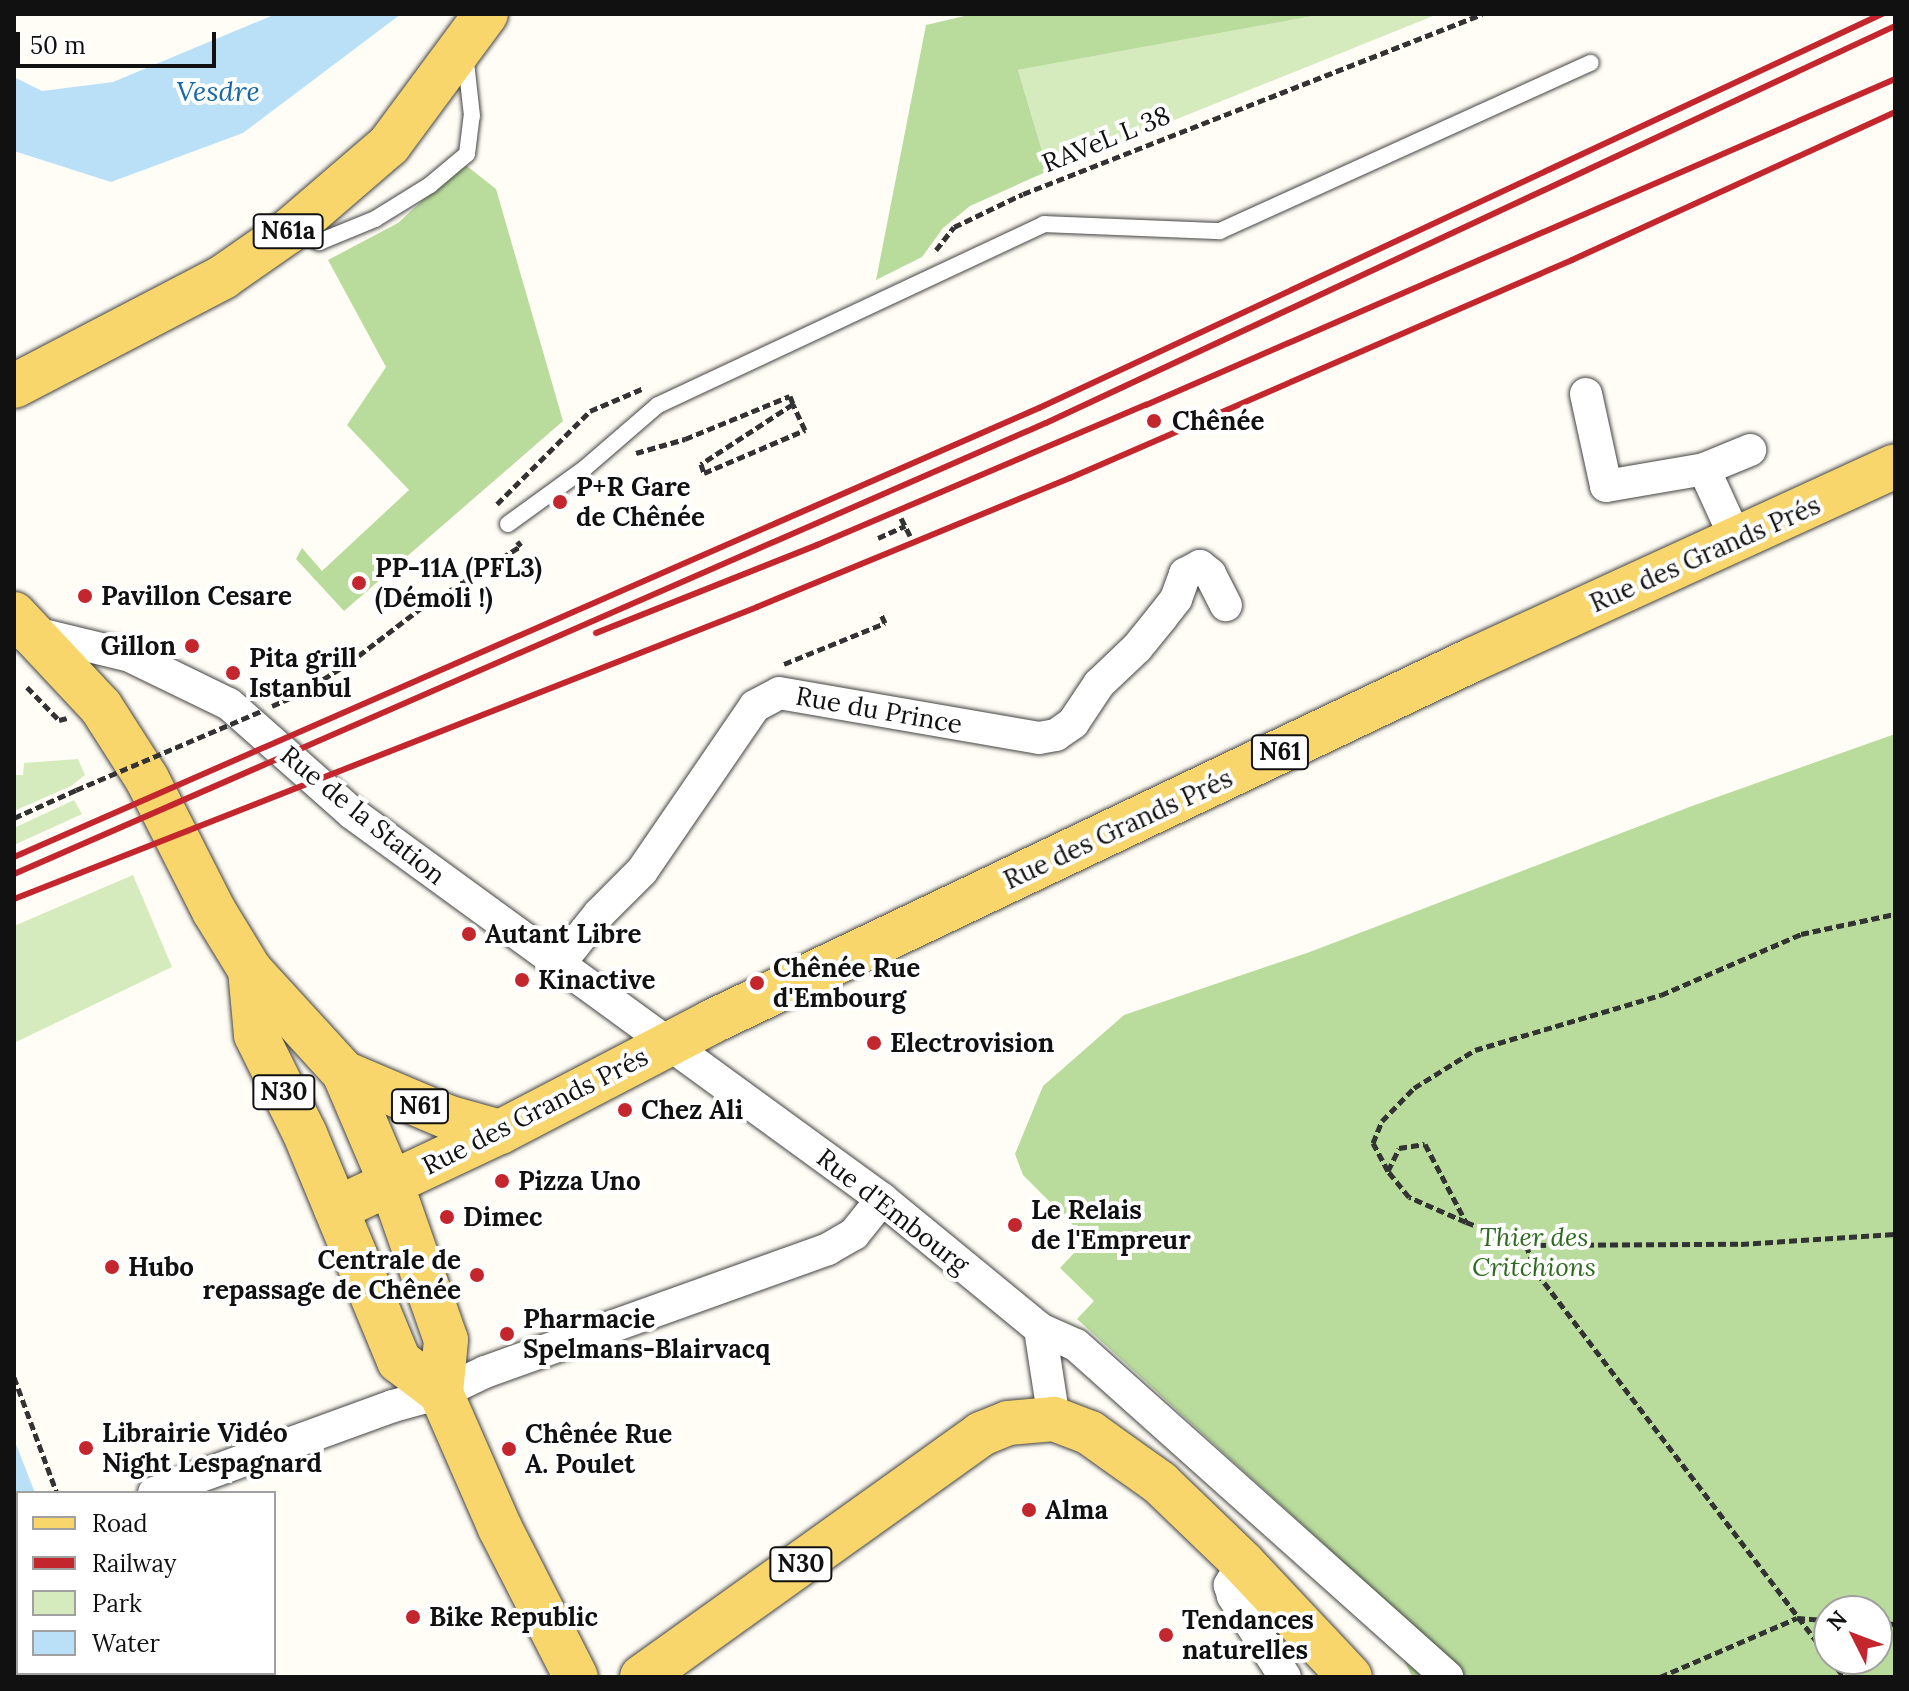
<!DOCTYPE html>
<meta charset="utf-8">
<style>
body{margin:0}
#map{position:relative;width:1909px;height:1691px;overflow:hidden;background:#fffdf5;font-family:Lora,serif}
div>[style]{position:absolute}
[style*='--x']{left:calc(var(--x)*1px);top:calc(var(--y)*1px);width:calc(var(--w)*1px);rotate:calc(var(--a)*1deg)}
.green>*{inset:0;background:#d5ebbd}
.forest>*{inset:0;background:#b9dc9c}
.water>*{inset:0;background:#b9e0f7}
.path>*{height:5px;margin-top:-2.5px;transform-origin:0;background:repeating-linear-gradient(90deg,#333 0 8px,transparent 0 12px)}
.roads{filter:drop-shadow(0 0 2px #444) drop-shadow(0 0 2px #444)}
.lane>*{height:16px;margin:-8px;padding:0 8px;transform-origin:8px;border-radius:8px;background:#fff}
.street>*{height:32px;margin:-16px;padding:0 16px;transform-origin:16px;border-radius:16px;background:#fff}
.primary>*{height:44px;margin:-22px;padding:0 22px;transform-origin:22px;border-radius:22px;background:#f9d66b}
.rail>*{height:6px;margin:-3px;padding:0 3px;transform-origin:3px;border-radius:3px;background:#c4262e}
.path-bridge>*{height:5px;margin-top:-2.5px;transform-origin:0;background:repeating-linear-gradient(90deg,#333 0 8px,transparent 0 12px)}
.dots>*{width:22px;height:22px;translate:-50% -50%;box-sizing:border-box;border:4px solid #fff;border-radius:50%}
span{translate:-50% -50%;white-space:nowrap;text-align:center;line-height:1.15;-webkit-text-stroke:8px #fff;paint-order:stroke}
.shield-label span{padding:2px 6px;background:#fff;border:2px solid;border-radius:6px;-webkit-text-stroke-width:0}
.shield-label{font-size:24px;color:#111;font-weight:700}
.street-label{font-size:26px;color:#111}
.poi-label{font-size:26px;color:#111;font-weight:700}
.left{translate:0 -50%;text-align:left}
.right{translate:-100% -50%;text-align:right}
.park-label{font-size:26px;color:#2f6b1f;font-style:italic}
.water-label{font-size:28px;color:#1768a6;font-style:italic}
.frame{position:absolute;inset:0;border:16px solid #111;pointer-events:none}
.legend{position:absolute;left:16px;top:1491px;width:260px;height:184px;box-sizing:border-box;background:#fff;border:2px solid #a0a0a0;margin:0;padding:10px 14px;list-style:none;font-size:24px;color:#111}
.legend li{display:flex;align-items:center;gap:16px;height:40px}
.legend b{width:40px;border:2px solid #a0a0a0}
.north{position:absolute;left:1813px;top:1595px;width:80px;height:80px;box-sizing:border-box;background:#fff;border:2px solid #a0a0a0;border-radius:50%;rotate:312deg;font-size:22px;font-weight:700;line-height:32px;text-align:center;color:#111}
.north::after{content:'';display:block;margin:auto;width:28px;height:36px;background:#c4262e;clip-path:polygon(50% 0,100% 100%,50% 72%,0 100%)}
.scale{position:absolute;left:16px;top:32px;width:200px;height:36px;box-sizing:border-box;border:4px solid #111;border-top:0;padding-left:10px;font-size:24px;line-height:28px;white-space:nowrap;color:#111;-webkit-text-stroke:6px #fff;paint-order:stroke}
</style>
<div id="map">
<div class="green">
<i style="clip-path:polygon(1324px 14px,1438px 14px,1048px 171px,1018px 70px)"></i>
<i style="clip-path:polygon(78px 759px,85px 775px,71px 786px,14px 811px,14px 775px,23px 775px,24px 763px)"></i>
<i style="clip-path:polygon(74px 800px,82px 814px,14px 845px,14px 828px)"></i>
<i style="clip-path:polygon(133px 875px,172px 967px,14px 1043px,14px 926px)"></i>
</div>
<div class="forest">
<i style="clip-path:polygon(973px 14px,1324px 14px,1018px 70px,1048px 171px,970px 206px,943px 228px,922px 257px,876px 280px,926px 25px)"></i>
<i style="clip-path:polygon(463px 163px,496px 189px,563px 421px,344px 611px,296px 559px,302px 548px,322px 571px,409px 490px,347px 425px,386px 367px,328px 260px,398px 223px)"></i>
<i style="clip-path:polygon(evenodd,1895px 734px,1895px 1677px,1412px 1677px,1400px 1652px,1326px 1546px,1077px 1319px,1094px 1301px,1060px 1268px,1087px 1239px,1023px 1175px,1015px 1154px,1043px 1086px,1124px 1015px,1307px 953px,1692px 806px,1895px 734px,1829px 1611px,1877px 1611px,1877px 1659px,1829px 1659px,1829px 1611px)"></i>
</div>
<div class="water">
<i style="clip-path:polygon(276px 14px,401px 14px,243px 133px,111px 182px,14px 151px,14px 77px,42px 91px,113px 82px)"></i>
<i style="clip-path:polygon(14px 1439px,35px 1493px,18px 1493px,18px 1673px,96px 1673px,97px 1677px,14px 1677px)"></i>
</div>
<div class="path">
<i style="--x:936;--y:250;--w:29;--a:-52"></i>
<i style="--x:954;--y:227;--w:76;--a:-25.6"></i>
<i style="--x:1023;--y:194;--w:493;--a:-21.4"></i>
<i style="--x:636;--y:453;--w:51;--a:-15.9"></i>
<i style="--x:685;--y:439;--w:113;--a:-22.3"></i>
<i style="--x:790;--y:396;--w:9;--a:69"></i>
<i style="--x:793;--y:404;--w:110;--a:146.9"></i>
<i style="--x:701;--y:464;--w:9;--a:72"></i>
<i style="--x:704;--y:473;--w:110;--a:-23.1"></i>
<i style="--x:805;--y:430;--w:29;--a:-115"></i>
<i style="--x:497;--y:504;--w:132;--a:-45"></i>
<i style="--x:590;--y:411;--w:59;--a:-23.1"></i>
<i style="--x:901;--y:518;--w:20;--a:63"></i>
<i style="--x:878;--y:538;--w:30;--a:-24"></i>
<i style="--x:784;--y:664;--w:109;--a:-22.1"></i>
<i style="--x:885;--y:623;--w:12;--a:-114"></i>
<i style="--x:27;--y:687;--w:46;--a:45.9"></i>
<i style="--x:59;--y:720;--w:8;--a:-14"></i>
<i style="--x:272;--y:706;--w:34;--a:-24"></i>
<i style="--x:303;--y:692;--w:54;--a:-32.2"></i>
<i style="--x:349;--y:663;--w:89;--a:-37.3"></i>
<i style="--x:420;--y:609;--w:119;--a:-32"></i>
<i style="--x:521;--y:546;--w:6;--a:-129"></i>
<i style="--x:14;--y:818;--w:68;--a:-24.3"></i>
<i style="--x:1388;--y:1171;--w:25;--a:-64"></i>
<i style="--x:1399;--y:1148;--w:26;--a:-9"></i>
<i style="--x:1425;--y:1144;--w:88;--a:62.3"></i>
<i style="--x:1466;--y:1222;--w:64;--a:21"></i>
<i style="--x:1526;--y:1245;--w:215;--a:-0.3"></i>
<i style="--x:1741;--y:1244;--w:154;--a:-3.7"></i>
<i style="--x:1466;--y:1222;--w:62;--a:-156.3"></i>
<i style="--x:1409;--y:1197;--w:33;--a:-129"></i>
<i style="--x:1388;--y:1171;--w:32;--a:-118"></i>
<i style="--x:1373;--y:1143;--w:24;--a:-68"></i>
<i style="--x:1382;--y:1121;--w:46;--a:-45.9"></i>
<i style="--x:1414;--y:1088;--w:72;--a:-31.9"></i>
<i style="--x:1475;--y:1050;--w:194;--a:-16.5"></i>
<i style="--x:1661;--y:995;--w:153;--a:-23.5"></i>
<i style="--x:1801;--y:934;--w:96;--a:-12"></i>
<i style="--x:1526;--y:1245;--w:30;--a:69"></i>
<i style="--x:1537;--y:1273;--w:483;--a:52.8"></i>
<i style="--x:14;--y:1377;--w:124;--a:69.7"></i>
<i style="--x:1877;--y:1623;--w:18;--a:3"></i>
<i style="--x:1830;--y:1659;--w:23;--a:52"></i>
<i style="--x:123;--y:1673;--w:4;--a:76"></i>
<i style="--x:1660;--y:1677;--w:149;--a:-23.3"></i>
<i style="--x:1797;--y:1618;--w:32;--a:4"></i>
</div>
<div class="roads">
<div class="lane">
<i style="--x:294;--y:233;--w:27;--a:20"></i>
<i style="--x:319;--y:242;--w:61;--a:-22.3"></i>
<i style="--x:375;--y:219;--w:65;--a:-31.7"></i>
<i style="--x:430;--y:185;--w:48;--a:-40"></i>
<i style="--x:467;--y:154;--w:38;--a:-83"></i>
<i style="--x:472;--y:116;--w:62;--a:-96.4"></i>
<i style="--x:508;--y:524;--w:95;--a:-36"></i>
<i style="--x:585;--y:468;--w:96;--a:-40.8"></i>
<i style="--x:658;--y:405;--w:426;--a:-25.1"></i>
<i style="--x:1044;--y:224;--w:176;--a:2.3"></i>
<i style="--x:1220;--y:231;--w:407;--a:-24.4"></i>
</div>
<div class="street">
<i style="--x:1586;--y:394;--w:94;--a:77.7"></i>
<i style="--x:1606;--y:486;--w:99;--a:-9.8"></i>
<i style="--x:1704;--y:469;--w:77;--a:65.4"></i>
<i style="--x:1704;--y:469;--w:50;--a:-22.4"></i>
<i style="--x:27;--y:637;--w:9;--a:-27"></i>
<i style="--x:35;--y:633;--w:98;--a:13.6"></i>
<i style="--x:130;--y:656;--w:110;--a:25.9"></i>
<i style="--x:229;--y:704;--w:164;--a:41.5"></i>
<i style="--x:352;--y:813;--w:656;--a:36.07"></i>
<i style="--x:882;--y:1199;--w:205;--a:39.4"></i>
<i style="--x:1040;--y:1329;--w:39;--a:24"></i>
<i style="--x:1076;--y:1345;--w:498;--a:41.8"></i>
<i style="--x:559;--y:964;--w:64;--a:-51.3"></i>
<i style="--x:599;--y:914;--w:61;--a:-45"></i>
<i style="--x:642;--y:871;--w:200;--a:-55.6"></i>
<i style="--x:755;--y:706;--w:27;--a:-28"></i>
<i style="--x:779;--y:693;--w:264;--a:9.8"></i>
<i style="--x:1039;--y:738;--w:17;--a:-10"></i>
<i style="--x:1056;--y:735;--w:21;--a:-35"></i>
<i style="--x:1073;--y:723;--w:47;--a:-56.3"></i>
<i style="--x:1099;--y:684;--w:52;--a:-43.5"></i>
<i style="--x:1137;--y:648;--w:40;--a:-51"></i>
<i style="--x:1162;--y:617;--w:23;--a:-52"></i>
<i style="--x:1176;--y:599;--w:27;--a:-70"></i>
<i style="--x:1185;--y:574;--w:17;--a:-28"></i>
<i style="--x:1200;--y:566;--w:13;--a:39"></i>
<i style="--x:1210;--y:574;--w:35;--a:63"></i>
<i style="--x:1040;--y:1329;--w:91;--a:81.2"></i>
<i style="--x:154;--y:1493;--w:254;--a:-20"></i>
<i style="--x:393;--y:1406;--w:50;--a:-15.2"></i>
<i style="--x:441;--y:1393;--w:49;--a:-25.5"></i>
<i style="--x:485;--y:1372;--w:364;--a:-19.7"></i>
<i style="--x:828;--y:1249;--w:30;--a:-30"></i>
<i style="--x:854;--y:1234;--w:45;--a:-51.3"></i>
<i style="--x:1243;--y:1563;--w:26;--a:121"></i>
<i style="--x:1230;--y:1585;--w:11;--a:75"></i>
<i style="--x:1233;--y:1596;--w:96;--a:57.3"></i>
</div>
<div class="primary">
<i style="--x:14;--y:386;--w:236;--a:-27.5"></i>
<i style="--x:223;--y:277;--w:80;--a:-34.9"></i>
<i style="--x:289;--y:231;--w:132;--a:-40.7"></i>
<i style="--x:389;--y:145;--w:163;--a:-53.5"></i>
<i style="--x:14;--y:614;--w:127;--a:46.9"></i>
<i style="--x:101;--y:707;--w:85;--a:57.4"></i>
<i style="--x:147;--y:779;--w:148;--a:63.1"></i>
<i style="--x:214;--y:911;--w:69;--a:58.6"></i>
<i style="--x:250;--y:970;--w:139;--a:47.6"></i>
<i style="--x:344;--y:1073;--w:120;--a:66.9"></i>
<i style="--x:391;--y:1183;--w:166;--a:70.7"></i>
<i style="--x:446;--y:1340;--w:53;--a:95.4"></i>
<i style="--x:441;--y:1393;--w:147;--a:66.4"></i>
<i style="--x:500;--y:1528;--w:167;--a:63"></i>
<i style="--x:250;--y:970;--w:65;--a:84.7"></i>
<i style="--x:256;--y:1035;--w:110;--a:63.7"></i>
<i style="--x:305;--y:1134;--w:246;--a:67.5"></i>
<i style="--x:399;--y:1361;--w:53;--a:37.3"></i>
<i style="--x:344;--y:1073;--w:115;--a:23"></i>
<i style="--x:450;--y:1118;--w:52;--a:15.6"></i>
<i style="--x:336;--y:1209;--w:181;--a:-25.2"></i>
<i style="--x:500;--y:1132;--w:238;--a:-27.5"></i>
<i style="--x:711;--y:1022;--w:845;--a:-25.44"></i>
<i style="--x:1474;--y:659;--w:463;--a:-24.6"></i>
<i style="--x:642;--y:1677;--w:417;--a:-35.6"></i>
<i style="--x:981;--y:1434;--w:29;--a:-22"></i>
<i style="--x:1008;--y:1423;--w:46;--a:-5"></i>
<i style="--x:1054;--y:1419;--w:39;--a:21"></i>
<i style="--x:1090;--y:1433;--w:86;--a:35.5"></i>
<i style="--x:1160;--y:1483;--w:115;--a:43.9"></i>
<i style="--x:1243;--y:1563;--w:156;--a:46.8"></i>
</div>
</div>
<div class="rail">
<i style="--x:596;--y:633;--w:238;--a:-21.7"></i>
<i style="--x:817;--y:545;--w:358;--a:-23.1"></i>
<i style="--x:1146;--y:405;--w:817;--a:-23.52"></i>
<i style="--x:14;--y:857;--w:1119;--a:-23.66"></i>
<i style="--x:1039;--y:408;--w:931;--a:-25.05"></i>
<i style="--x:14;--y:874;--w:1126;--a:-23.61"></i>
<i style="--x:1046;--y:423;--w:937;--a:-25.06"></i>
<i style="--x:14;--y:899;--w:798;--a:-21.45"></i>
<i style="--x:757;--y:607;--w:339;--a:-22.4"></i>
<i style="--x:1070;--y:478;--w:547;--a:-23.47"></i>
<i style="--x:1572;--y:260;--w:355;--a:-24.6"></i>
</div>
<div class="path-bridge">
<i style="--x:76;--y:790;--w:204;--a:-23.1"></i>
</div>
<div class="dots">
<i style="left:1154px;top:421px;background:#c4262e"></i>
<i style="left:560px;top:502px;background:#c4262e"></i>
<i style="left:359px;top:583px;background:#c4262e"></i>
<i style="left:85px;top:596px;background:#c4262e"></i>
<i style="left:192px;top:646px;background:#c4262e"></i>
<i style="left:233px;top:673px;background:#c4262e"></i>
<i style="left:469px;top:934px;background:#c4262e"></i>
<i style="left:522px;top:980px;background:#c4262e"></i>
<i style="left:757px;top:983px;background:#c4262e"></i>
<i style="left:874px;top:1043px;background:#c4262e"></i>
<i style="left:625px;top:1110px;background:#c4262e"></i>
<i style="left:502px;top:1181px;background:#c4262e"></i>
<i style="left:447px;top:1217px;background:#c4262e"></i>
<i style="left:1015px;top:1225px;background:#c4262e"></i>
<i style="left:112px;top:1267px;background:#c4262e"></i>
<i style="left:477px;top:1275px;background:#c4262e"></i>
<i style="left:507px;top:1334px;background:#c4262e"></i>
<i style="left:86px;top:1448px;background:#c4262e"></i>
<i style="left:509px;top:1449px;background:#c4262e"></i>
<i style="left:1029px;top:1510px;background:#c4262e"></i>
<i style="left:413px;top:1617px;background:#c4262e"></i>
<i style="left:1166px;top:1635px;background:#c4262e"></i>
</div>
<div class="shield-label">
<span style="left:288px;top:231px">N61a</span>
<span style="left:1280px;top:752px">N61</span>
<span style="left:284px;top:1092px">N30</span>
<span style="left:420px;top:1106px">N61</span>
<span style="left:801px;top:1564px">N30</span>
</div>
<div class="street-label">
<span style="left:1106px;top:139px;rotate:-22deg">RAVeL L 38</span>
<span style="left:1705px;top:554px;rotate:-24deg">Rue des Grands Prés</span>
<span style="left:879px;top:710px;rotate:10deg">Rue du Prince</span>
<span style="left:363px;top:815px;rotate:39deg">Rue de la Station</span>
<span style="left:1118px;top:829px;rotate:-25deg">Rue des Grands Prés</span>
<span style="left:535px;top:1111px;rotate:-27deg">Rue des Grands Prés</span>
<span style="left:893px;top:1211px;rotate:38deg">Rue d'Embourg</span>
</div>
<div class="poi-label">
<span class="left" style="left:1172px;top:421px">Chênée</span>
<span class="left" style="left:576px;top:502px">P+R Gare<br>de Chênée</span>
<span class="left" style="left:375px;top:583px">PP-11A (PFL3)<br>(Démoli !)</span>
<span class="left" style="left:101px;top:596px">Pavillon Cesare</span>
<span class="right" style="left:176px;top:646px">Gillon</span>
<span class="left" style="left:249px;top:673px">Pita grill<br>Istanbul</span>
<span class="left" style="left:485px;top:934px">Autant Libre</span>
<span class="left" style="left:773px;top:983px">Chênée Rue<br>d'Embourg</span>
<span class="left" style="left:538px;top:980px">Kinactive</span>
<span class="left" style="left:890px;top:1043px">Electrovision</span>
<span class="left" style="left:641px;top:1110px">Chez Ali</span>
<span class="left" style="left:518px;top:1181px">Pizza Uno</span>
<span class="left" style="left:1031px;top:1225px">Le Relais<br>de l'Empreur</span>
<span class="left" style="left:463px;top:1217px">Dimec</span>
<span class="right" style="left:461px;top:1275px">Centrale de<br>repassage de Chênée</span>
<span class="left" style="left:128px;top:1267px">Hubo</span>
<span class="left" style="left:523px;top:1334px">Pharmacie<br>Spelmans-Blairvacq</span>
<span class="left" style="left:102px;top:1448px">Librairie Vidéo<br>Night Lespagnard</span>
<span class="left" style="left:525px;top:1449px">Chênée Rue<br>A. Poulet</span>
<span class="left" style="left:1045px;top:1510px">Alma</span>
<span class="left" style="left:429px;top:1617px">Bike Republic</span>
<span class="left" style="left:1182px;top:1635px">Tendances<br>naturelles</span>
</div>
<div class="park-label">
<span style="left:1534px;top:1252px">Thier des<br>Critchions</span>
</div>
<div class="water-label">
<span style="left:218px;top:91px">Vesdre</span>
</div>
<div class="frame"></div>
<ul class="legend">
<li><b style="height:10px;background:#f9d66b"></b>Road</li>
<li><b style="height:10px;background:#c4262e"></b>Railway</li>
<li><b style="height:22px;background:#d5ebbd"></b>Park</li>
<li><b style="height:22px;background:#b9e0f7"></b>Water</li>
</ul>
<div class="north">N</div>
<div class="scale">50 m</div>
</div>
